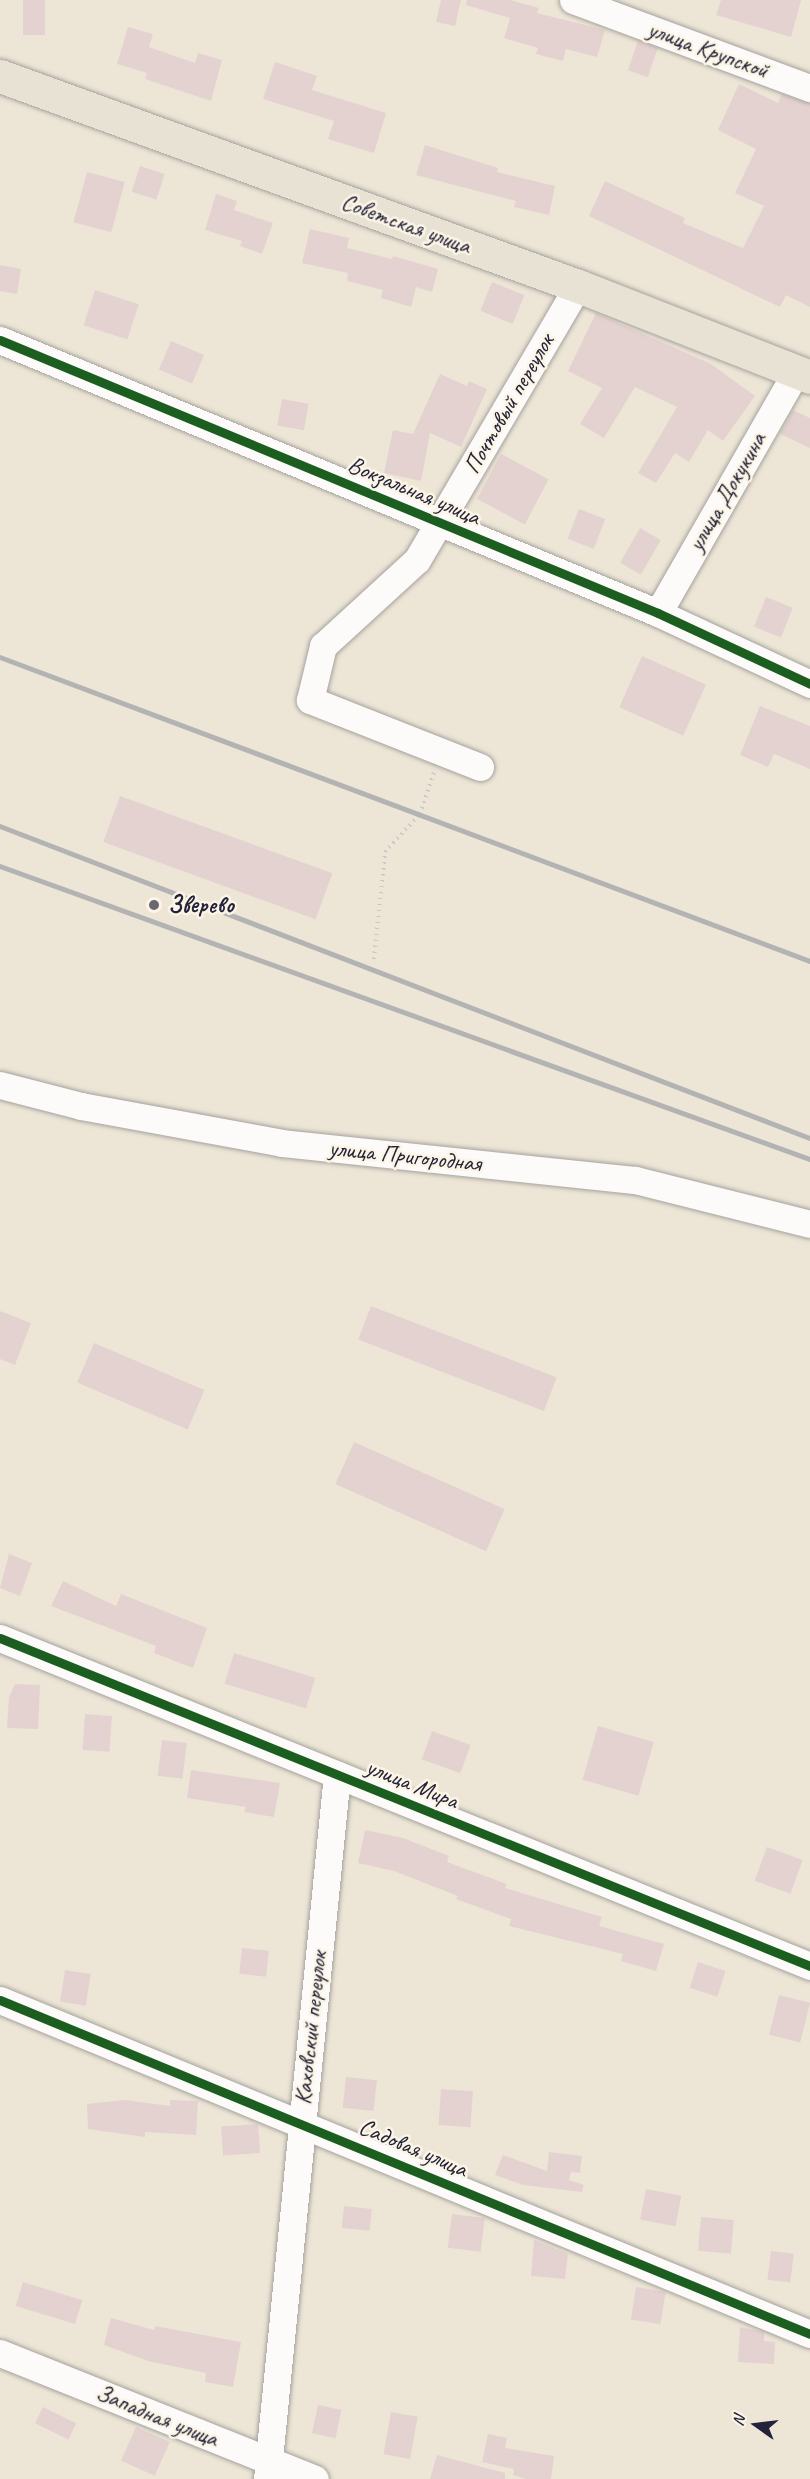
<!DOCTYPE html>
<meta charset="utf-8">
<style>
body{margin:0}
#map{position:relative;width:810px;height:2479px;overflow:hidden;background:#ede6d7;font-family:Caveat,sans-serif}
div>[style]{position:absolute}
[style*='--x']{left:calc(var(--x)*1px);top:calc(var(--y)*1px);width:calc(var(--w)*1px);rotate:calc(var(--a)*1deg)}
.building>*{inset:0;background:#e4d2d0;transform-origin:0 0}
.path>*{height:4px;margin-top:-2px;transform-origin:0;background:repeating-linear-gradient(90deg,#cac9c7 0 1.5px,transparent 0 6px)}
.roads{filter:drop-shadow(0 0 2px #a6a29d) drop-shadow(0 0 2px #a6a29d)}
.minor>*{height:27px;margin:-13.5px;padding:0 13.5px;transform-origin:13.5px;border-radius:13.5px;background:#fcfbf9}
.major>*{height:33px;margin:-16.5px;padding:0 16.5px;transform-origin:16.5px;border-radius:16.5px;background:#e8e2d5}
.rail>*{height:4.5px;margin:-2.25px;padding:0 2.25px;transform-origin:2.25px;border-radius:2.25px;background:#b4b3b4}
.cycleway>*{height:9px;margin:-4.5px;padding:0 4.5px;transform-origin:4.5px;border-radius:4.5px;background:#1b5e20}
.dots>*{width:16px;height:16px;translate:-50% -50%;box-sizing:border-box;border:3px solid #fcf5e5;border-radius:50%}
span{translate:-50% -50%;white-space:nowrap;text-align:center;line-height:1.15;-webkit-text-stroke:5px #fcf5e5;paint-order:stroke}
.street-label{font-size:24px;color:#22223b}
.poi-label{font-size:24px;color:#22223b;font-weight:700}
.left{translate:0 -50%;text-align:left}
.north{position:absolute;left:726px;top:2395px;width:60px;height:60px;-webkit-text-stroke:4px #fcf5e5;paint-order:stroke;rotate:284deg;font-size:16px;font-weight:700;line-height:24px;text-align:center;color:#22223b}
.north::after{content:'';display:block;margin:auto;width:21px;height:27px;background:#22223b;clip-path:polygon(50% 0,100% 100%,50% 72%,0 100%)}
</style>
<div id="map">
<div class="building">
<i style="left:23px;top:0;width:22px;height:35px"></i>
<i style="clip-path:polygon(441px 0,461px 0,455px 26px,436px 22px)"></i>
<i style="clip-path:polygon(467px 0,510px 0,539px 8px,537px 13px,605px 30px,597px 57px,566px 49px,563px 61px,536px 54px,538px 48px,504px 38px,510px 18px,466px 5px)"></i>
<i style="clip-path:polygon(721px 0,801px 0,791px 37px,716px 15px)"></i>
<i style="clip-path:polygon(128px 27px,153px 34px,149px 47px,195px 63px,198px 53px,222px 60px,211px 101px,145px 79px,147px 73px,117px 64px)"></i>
<i style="left:638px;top:41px;width:21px;height:31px;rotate:19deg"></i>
<i style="clip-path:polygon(275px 62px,317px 76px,312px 90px,386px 113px,374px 153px,328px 139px,334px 121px,263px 99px)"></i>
<i style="clip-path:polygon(739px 84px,778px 103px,782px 94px,810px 103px,810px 307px,786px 295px,780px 307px,589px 216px,605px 181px,685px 218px,683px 223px,743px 248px,764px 206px,735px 193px,756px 149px,718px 130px)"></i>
<i style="clip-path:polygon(425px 145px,498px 168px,497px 172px,555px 186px,549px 215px,514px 207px,516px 201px,416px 175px)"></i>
<i style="left:140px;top:166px;width:26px;height:27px;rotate:18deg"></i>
<i style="left:87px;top:172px;width:39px;height:52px;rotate:15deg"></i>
<i style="clip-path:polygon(216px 194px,237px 201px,234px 210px,273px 223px,262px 254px,240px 246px,242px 241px,205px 230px)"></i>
<i style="clip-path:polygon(310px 229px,349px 238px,347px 248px,392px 259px,393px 256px,438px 269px,432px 292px,416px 287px,411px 307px,381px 298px,383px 290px,347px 281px,348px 273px,302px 263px)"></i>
<i style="clip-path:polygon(0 265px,21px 269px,17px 294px,0 291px)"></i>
<i style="left:492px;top:282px;width:35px;height:31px;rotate:22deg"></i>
<i style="left:95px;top:290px;width:46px;height:37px;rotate:18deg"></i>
<i style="clip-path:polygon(596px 313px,711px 364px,755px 396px,723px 441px,708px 430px,689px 462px,675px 453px,656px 483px,638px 473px,677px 407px,635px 387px,604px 438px,580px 424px,602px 388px,568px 371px)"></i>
<i style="left:171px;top:341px;width:36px;height:31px;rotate:23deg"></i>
<i style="clip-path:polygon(440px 374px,467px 386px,469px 381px,487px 389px,461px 447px,430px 433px,421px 481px,384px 473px,393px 430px,413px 434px)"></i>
<i style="left:282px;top:399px;width:27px;height:27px;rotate:10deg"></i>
<i style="clip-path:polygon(793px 410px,810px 418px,810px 448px,780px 434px)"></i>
<i style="left:501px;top:454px;width:54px;height:51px;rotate:28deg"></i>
<i style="left:579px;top:509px;width:28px;height:32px;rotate:21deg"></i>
<i style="left:640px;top:528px;width:24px;height:40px;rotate:30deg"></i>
<i style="left:766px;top:597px;width:29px;height:32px;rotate:22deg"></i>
<i style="left:642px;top:656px;width:70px;height:56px;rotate:24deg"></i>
<i style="clip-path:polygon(760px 706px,810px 726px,810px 769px,774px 754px,768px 767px,740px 755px)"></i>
<i style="left:120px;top:796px;width:226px;height:49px;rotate:20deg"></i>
<i style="left:371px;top:1306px;width:199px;height:36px;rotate:21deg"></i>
<i style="clip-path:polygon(0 1311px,31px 1323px,15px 1365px,0 1359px)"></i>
<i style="left:94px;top:1343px;width:120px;height:43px;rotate:23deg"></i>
<i style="left:354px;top:1442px;width:165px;height:46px;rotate:24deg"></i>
<i style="clip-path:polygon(9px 1554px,32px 1563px,20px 1596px,0 1588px)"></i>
<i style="clip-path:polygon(63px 1581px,116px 1606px,121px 1594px,207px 1628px,193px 1668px,154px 1653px,156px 1646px,51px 1606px)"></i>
<i style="left:234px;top:1653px;width:85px;height:32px;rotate:17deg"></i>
<i style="clip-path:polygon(15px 1684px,40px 1685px,38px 1729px,7px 1728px,9px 1697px)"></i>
<i style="left:85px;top:1714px;width:27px;height:36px;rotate:4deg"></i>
<i style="left:598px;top:1726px;width:58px;height:56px;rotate:16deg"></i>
<i style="left:432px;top:1731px;width:41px;height:30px;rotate:20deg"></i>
<i style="left:162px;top:1740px;width:25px;height:36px;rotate:7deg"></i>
<i style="clip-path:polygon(191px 1770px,280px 1783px,274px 1817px,244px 1812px,246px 1807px,187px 1798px)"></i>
<i style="clip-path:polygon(365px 1830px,403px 1838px,449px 1856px,447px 1862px,507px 1884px,505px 1888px,602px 1917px,599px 1926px,664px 1944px,656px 1971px,621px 1961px,623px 1954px,509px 1926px,511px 1919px,456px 1899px,458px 1896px,394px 1871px,358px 1863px)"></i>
<i style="left:767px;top:1847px;width:38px;height:36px;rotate:20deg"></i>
<i style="left:242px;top:1948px;width:27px;height:26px;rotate:6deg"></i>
<i style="left:698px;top:1962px;width:29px;height:27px;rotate:18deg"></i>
<i style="left:65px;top:1970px;width:26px;height:32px;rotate:9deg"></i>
<i style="left:779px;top:1995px;width:32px;height:41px;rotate:14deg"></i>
<i style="left:346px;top:2077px;width:31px;height:31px;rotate:6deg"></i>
<i style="left:441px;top:2089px;width:32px;height:36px;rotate:4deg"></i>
<i style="clip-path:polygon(125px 2100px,170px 2106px,170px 2100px,198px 2101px,196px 2135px,145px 2132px,145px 2137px,88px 2129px,87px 2104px)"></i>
<i style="left:258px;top:2124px;width:29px;height:37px;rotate:86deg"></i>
<i style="clip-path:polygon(549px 2152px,582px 2156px,580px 2173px,571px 2172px,569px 2180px,584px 2185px,582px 2192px,523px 2185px,495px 2175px,503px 2155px,547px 2171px)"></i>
<i style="left:646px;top:2189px;width:36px;height:31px;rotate:11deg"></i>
<i style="left:344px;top:2206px;width:28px;height:22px;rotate:6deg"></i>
<i style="left:452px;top:2214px;width:33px;height:34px;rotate:7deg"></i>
<i style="left:701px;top:2217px;width:33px;height:34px;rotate:5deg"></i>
<i style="clip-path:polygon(534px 2240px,568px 2254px,565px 2279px,531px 2276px)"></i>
<i style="left:771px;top:2251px;width:23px;height:29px;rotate:7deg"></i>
<i style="left:23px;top:2282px;width:62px;height:25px;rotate:17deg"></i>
<i style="left:636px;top:2287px;width:30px;height:33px;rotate:9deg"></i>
<i style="clip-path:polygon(111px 2318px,154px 2330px,155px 2326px,241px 2342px,233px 2387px,205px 2382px,206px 2373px,148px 2361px,104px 2345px)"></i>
<i style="clip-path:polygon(740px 2327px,764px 2332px,764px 2341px,775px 2342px,774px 2364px,738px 2362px)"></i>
<i style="left:318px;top:2405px;width:24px;height:29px;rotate:12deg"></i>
<i style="left:43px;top:2407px;width:37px;height:18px;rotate:26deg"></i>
<i style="left:391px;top:2412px;width:27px;height:43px;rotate:10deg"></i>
<i style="left:136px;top:2427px;width:37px;height:37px;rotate:24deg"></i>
<i style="clip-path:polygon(488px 2434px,507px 2438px,505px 2448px,554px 2456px,551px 2479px,526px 2479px,513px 2475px,514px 2469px,482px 2462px)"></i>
<i style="clip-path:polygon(437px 2455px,505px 2473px,505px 2479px,430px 2479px)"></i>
</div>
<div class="path">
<i style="--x:374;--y:959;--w:108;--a:-84.1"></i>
<i style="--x:385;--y:852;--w:52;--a:-47.4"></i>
<i style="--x:420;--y:814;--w:44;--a:-71.6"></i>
</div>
<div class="roads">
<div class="minor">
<i style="--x:573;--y:0;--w:253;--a:20.4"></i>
<i style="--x:0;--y:340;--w:712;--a:22.53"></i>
<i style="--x:658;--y:613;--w:168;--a:25"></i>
<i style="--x:658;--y:613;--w:278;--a:-60.2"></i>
<i style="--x:480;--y:767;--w:183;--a:-158.5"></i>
<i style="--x:310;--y:700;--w:56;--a:-76.5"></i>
<i style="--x:323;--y:646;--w:127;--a:-42.5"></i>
<i style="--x:417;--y:560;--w:318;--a:-59.6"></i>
<i style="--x:0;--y:1085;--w:84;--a:14.5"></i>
<i style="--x:81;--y:1106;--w:204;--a:10.4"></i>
<i style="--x:282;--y:1143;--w:355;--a:6"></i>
<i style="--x:635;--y:1180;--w:180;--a:14.1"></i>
<i style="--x:0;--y:1638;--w:874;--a:22.04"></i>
<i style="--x:0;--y:2000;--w:876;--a:22.41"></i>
<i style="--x:0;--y:2353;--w:339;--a:21.8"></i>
<i style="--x:267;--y:2479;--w:708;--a:-84.33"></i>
</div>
<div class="major">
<i style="--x:0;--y:76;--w:615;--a:19.97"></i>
<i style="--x:578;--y:286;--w:249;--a:21.4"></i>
</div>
</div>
<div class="rail">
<i style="--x:0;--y:657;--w:865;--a:20.57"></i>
<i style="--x:0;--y:826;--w:868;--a:21.07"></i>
<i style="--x:0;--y:866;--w:861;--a:19.89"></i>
</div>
<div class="cycleway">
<i style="--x:0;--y:340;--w:712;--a:22.53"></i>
<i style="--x:658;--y:613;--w:168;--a:25"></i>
<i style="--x:0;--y:1638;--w:874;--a:22.04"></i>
<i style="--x:0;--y:2000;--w:876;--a:22.41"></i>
</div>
<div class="dots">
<i style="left:154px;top:905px;background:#696772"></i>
</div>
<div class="street-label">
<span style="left:708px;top:50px;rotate:20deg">улица Крупской</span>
<span style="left:406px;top:224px;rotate:20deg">Советская улица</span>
<span style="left:509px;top:404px;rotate:-60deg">Почтовый переулок</span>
<span style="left:414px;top:491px;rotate:23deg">Вокзальная улица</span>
<span style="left:727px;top:492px;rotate:-60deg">улица Докукина</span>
<span style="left:405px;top:1156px;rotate:6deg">улица Пригородная</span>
<span style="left:412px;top:1784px;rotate:22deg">улица Мира</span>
<span style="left:311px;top:2028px;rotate:-84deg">Каховский переулок</span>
<span style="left:413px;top:2148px;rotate:23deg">Садовая улица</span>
<span style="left:157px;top:2416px;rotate:22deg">Западная улица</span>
</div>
<div class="poi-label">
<span class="left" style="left:168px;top:905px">Зверево</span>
</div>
<div class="north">N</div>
</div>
